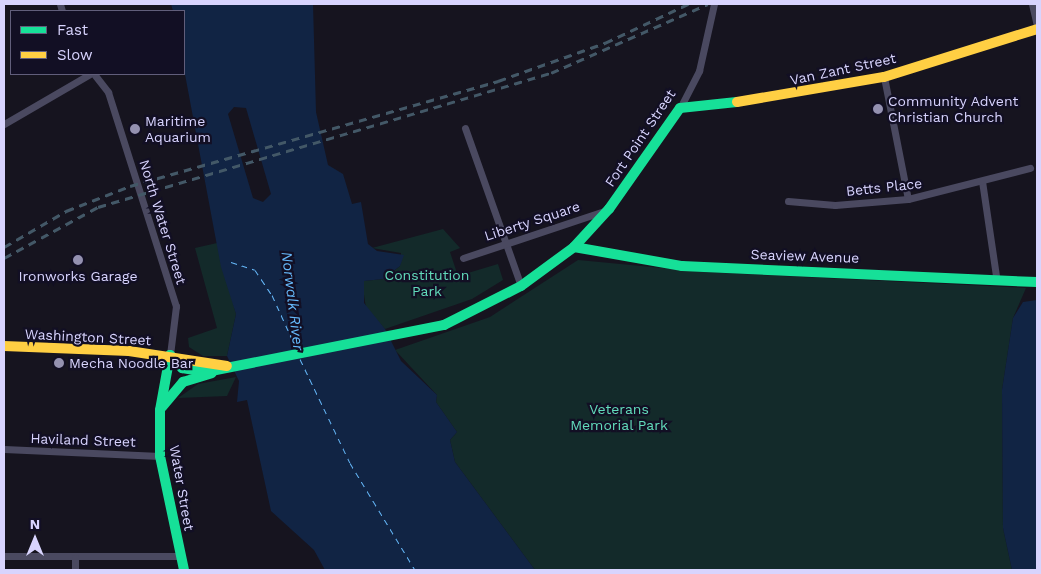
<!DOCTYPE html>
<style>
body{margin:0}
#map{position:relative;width:1041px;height:574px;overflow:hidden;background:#16141f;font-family:"Work Sans",sans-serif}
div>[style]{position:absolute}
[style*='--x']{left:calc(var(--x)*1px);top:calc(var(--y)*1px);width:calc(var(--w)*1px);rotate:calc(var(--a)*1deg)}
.green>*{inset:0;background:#132a2a}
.water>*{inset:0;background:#112444}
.pier>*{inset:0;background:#16141f}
.ferry>*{height:1px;margin-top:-0.5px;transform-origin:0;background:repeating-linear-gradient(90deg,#65b8fa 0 6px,transparent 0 11px)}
.street>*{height:7px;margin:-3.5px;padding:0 3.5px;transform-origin:3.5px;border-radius:3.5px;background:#4a4960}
.fast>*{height:10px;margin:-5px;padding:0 5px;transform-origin:5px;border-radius:5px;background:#16e098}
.slow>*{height:10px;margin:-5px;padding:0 5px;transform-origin:5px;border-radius:5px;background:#ffcf43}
.rail>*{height:2.5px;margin-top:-1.25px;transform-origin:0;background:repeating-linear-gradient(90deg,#435867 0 8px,transparent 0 14px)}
.dots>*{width:14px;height:14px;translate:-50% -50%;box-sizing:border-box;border:2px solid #120f24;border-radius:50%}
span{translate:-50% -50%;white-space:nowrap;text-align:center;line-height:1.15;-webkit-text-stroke:4.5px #120f24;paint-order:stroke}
.street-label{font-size:14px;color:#d8d4fe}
.poi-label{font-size:14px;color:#d8d4fe}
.left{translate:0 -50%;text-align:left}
.park-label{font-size:14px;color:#62dbbb}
.water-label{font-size:15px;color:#65b8fa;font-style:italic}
.frame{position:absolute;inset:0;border:5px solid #d8d4fe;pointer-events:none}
.legend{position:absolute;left:10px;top:10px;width:175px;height:65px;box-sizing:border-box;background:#120f24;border:1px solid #615e7b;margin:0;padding:6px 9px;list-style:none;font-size:15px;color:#d8d4fe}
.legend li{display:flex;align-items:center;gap:10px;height:25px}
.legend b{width:25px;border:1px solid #615e7b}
.north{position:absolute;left:10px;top:514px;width:50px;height:50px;-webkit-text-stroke:4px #120f24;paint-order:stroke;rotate:0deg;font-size:14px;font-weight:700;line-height:20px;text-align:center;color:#d8d4fe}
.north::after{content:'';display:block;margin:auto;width:18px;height:22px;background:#d8d4fe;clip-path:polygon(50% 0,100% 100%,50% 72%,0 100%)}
</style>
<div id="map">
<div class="green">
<i style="clip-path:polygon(443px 229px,460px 248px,450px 252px,458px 276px,498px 264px,503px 280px,472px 299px,385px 329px,366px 308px,363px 288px,364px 281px,383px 279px,400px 266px,401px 253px,372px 248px)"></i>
<i style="clip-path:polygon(217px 243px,236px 314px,227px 356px,203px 356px,189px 347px,188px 338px,217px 328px,195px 248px)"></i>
<i style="clip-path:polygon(578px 260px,704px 272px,1026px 288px,1013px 318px,1002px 390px,1003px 528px,1012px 570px,535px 570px,455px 462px,450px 440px,457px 432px,436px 402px,437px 395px,395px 350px,490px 317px)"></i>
<i style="clip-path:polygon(236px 377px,227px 396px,178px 398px,198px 384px)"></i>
</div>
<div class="water">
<i style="clip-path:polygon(171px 4px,313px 4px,316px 112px,328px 165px,343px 174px,352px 204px,361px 202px,368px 244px,377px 251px,404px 255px,400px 266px,383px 279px,364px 281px,364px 303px,385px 329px,401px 361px,437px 395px,436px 402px,457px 432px,450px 440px,455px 462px,535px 570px,325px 570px,314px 550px,271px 511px,247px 400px,237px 402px,239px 381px,227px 356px,236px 314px,221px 267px,184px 69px,184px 11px,173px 11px)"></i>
<i style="clip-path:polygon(1037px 300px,1037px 570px,1012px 570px,1003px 528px,1002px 390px,1013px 318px,1023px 302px)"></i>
</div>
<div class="pier">
<i style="clip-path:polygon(234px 107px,246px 108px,271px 194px,263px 202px,253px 198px,228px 114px)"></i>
</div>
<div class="ferry">
<i style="--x:231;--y:262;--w:25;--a:18"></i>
<i style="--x:255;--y:270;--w:30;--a:56"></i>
<i style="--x:272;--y:295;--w:58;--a:65.6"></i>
<i style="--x:300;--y:359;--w:115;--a:64.3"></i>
<i style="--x:350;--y:463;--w:125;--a:58.7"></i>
</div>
<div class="street">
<i style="--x:60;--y:4;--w:7;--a:74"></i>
<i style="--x:1032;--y:4;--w:22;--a:77"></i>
<i style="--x:94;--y:74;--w:23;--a:52"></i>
<i style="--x:108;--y:92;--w:225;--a:72.4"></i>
<i style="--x:176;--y:306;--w:49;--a:97"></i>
<i style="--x:884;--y:77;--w:124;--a:78.9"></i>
<i style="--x:680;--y:108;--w:42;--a:-62.8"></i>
<i style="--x:699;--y:71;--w:69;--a:-77.4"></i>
<i style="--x:4;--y:124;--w:99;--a:-30.2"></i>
<i style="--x:465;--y:128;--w:168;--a:70.5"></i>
<i style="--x:982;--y:181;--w:96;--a:81.6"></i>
<i style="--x:788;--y:201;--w:47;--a:4.9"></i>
<i style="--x:835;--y:205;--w:73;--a:-4.7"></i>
<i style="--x:908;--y:199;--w:126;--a:-14.3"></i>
<i style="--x:463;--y:258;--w:152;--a:-18.4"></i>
<i style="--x:4;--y:449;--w:156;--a:2.6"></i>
<i style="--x:4;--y:556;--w:177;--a:0"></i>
<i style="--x:75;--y:558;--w:12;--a:90"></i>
</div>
<div class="fast">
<i style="--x:574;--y:247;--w:110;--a:10"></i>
<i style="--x:682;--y:266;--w:355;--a:2.6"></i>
<i style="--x:170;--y:355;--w:56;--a:100.3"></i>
<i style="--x:160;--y:410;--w:46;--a:90"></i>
<i style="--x:160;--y:456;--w:116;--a:78.1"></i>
<i style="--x:170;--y:355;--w:18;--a:47"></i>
<i style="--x:182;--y:368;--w:24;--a:9"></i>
<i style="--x:206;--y:372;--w:243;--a:-11.2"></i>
<i style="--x:444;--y:325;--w:86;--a:-26.9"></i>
<i style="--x:521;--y:286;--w:66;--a:-36.3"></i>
<i style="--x:574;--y:247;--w:52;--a:-47.4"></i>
<i style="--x:609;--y:209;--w:123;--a:-54.9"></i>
<i style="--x:680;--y:108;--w:57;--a:-6"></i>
<i style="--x:162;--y:407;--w:33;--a:-50"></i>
<i style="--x:183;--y:382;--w:30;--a:-17"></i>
</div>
<div class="slow">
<i style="--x:737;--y:102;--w:149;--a:-9.7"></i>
<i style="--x:884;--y:77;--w:160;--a:-17.4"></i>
<i style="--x:4;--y:346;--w:125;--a:2.3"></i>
<i style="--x:129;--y:351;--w:99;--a:8.7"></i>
</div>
<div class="rail">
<i style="--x:4;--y:247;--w:72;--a:-30.1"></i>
<i style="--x:66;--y:211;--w:69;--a:-21.3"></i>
<i style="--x:130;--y:186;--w:383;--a:-15.9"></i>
<i style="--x:498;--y:81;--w:114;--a:-19.6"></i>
<i style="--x:605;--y:43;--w:92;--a:-25.2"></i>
<i style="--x:4;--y:258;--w:107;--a:-28.5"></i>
<i style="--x:98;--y:207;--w:472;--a:-16.5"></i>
<i style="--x:551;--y:73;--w:171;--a:-23.7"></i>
</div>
<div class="dots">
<i style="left:878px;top:109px;background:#9491b0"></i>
<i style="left:135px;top:129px;background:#9491b0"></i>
<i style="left:78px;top:260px;background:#9491b0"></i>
<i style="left:59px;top:363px;background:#9491b0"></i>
</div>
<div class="street-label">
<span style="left:843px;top:69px;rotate:-12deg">Van Zant Street</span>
<span style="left:640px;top:138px;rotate:-56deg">Fort Point Street</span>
<span style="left:884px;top:187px;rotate:-6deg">Betts Place</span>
<span style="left:532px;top:221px;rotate:-18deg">Liberty Square</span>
<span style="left:163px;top:222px;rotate:73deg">North Water Street</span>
<span style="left:805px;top:256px;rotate:2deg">Seaview Avenue</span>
<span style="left:88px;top:337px;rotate:3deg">Washington Street</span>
<span style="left:83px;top:440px;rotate:2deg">Haviland Street</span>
<span style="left:182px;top:488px;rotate:80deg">Water Street</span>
</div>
<div class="poi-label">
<span class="left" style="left:888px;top:109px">Community Advent<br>Christian Church</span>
<span class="left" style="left:145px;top:129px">Maritime<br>Aquarium</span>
<span style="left:78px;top:276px">Ironworks Garage</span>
<span class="left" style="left:69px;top:363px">Mecha Noodle Bar</span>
</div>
<div class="park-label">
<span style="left:427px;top:283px">Constitution<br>Park</span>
<span style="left:619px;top:417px">Veterans<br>Memorial Park</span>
</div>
<div class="water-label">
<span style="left:292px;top:301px;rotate:83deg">Norwalk River</span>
</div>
<div class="frame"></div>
<ul class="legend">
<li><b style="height:6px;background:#16e098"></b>Fast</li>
<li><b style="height:6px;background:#ffcf43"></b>Slow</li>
</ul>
<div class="north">N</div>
</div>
